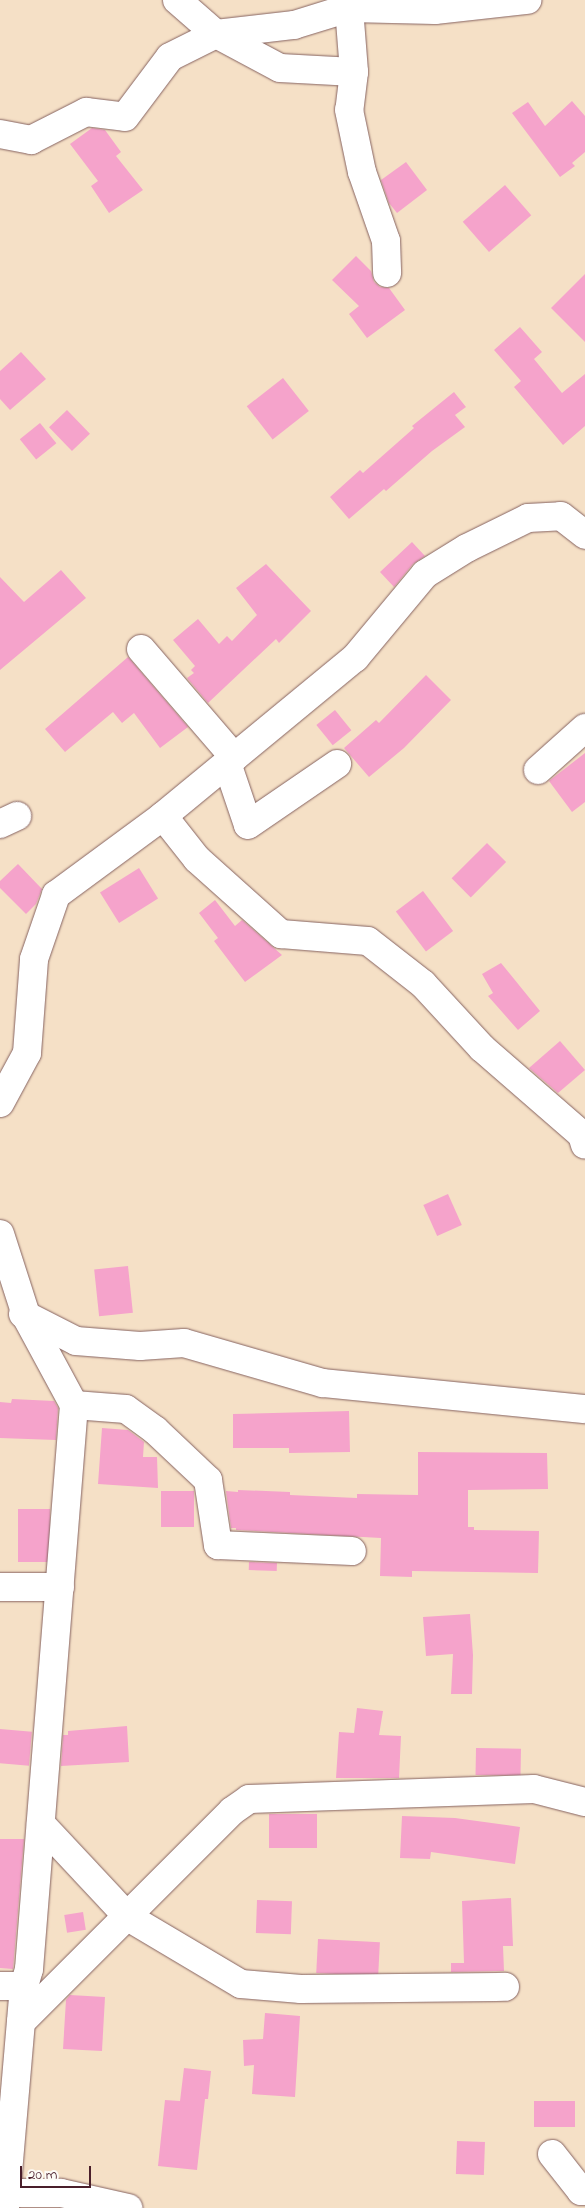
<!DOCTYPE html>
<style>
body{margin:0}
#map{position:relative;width:585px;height:2208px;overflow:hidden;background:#f5e0c6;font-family:"Indie Flower",sans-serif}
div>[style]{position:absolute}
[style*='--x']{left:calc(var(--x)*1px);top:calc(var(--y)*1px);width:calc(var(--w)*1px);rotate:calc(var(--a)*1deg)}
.building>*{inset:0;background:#f5a3cb;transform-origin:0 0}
.roads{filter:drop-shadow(0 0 1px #866361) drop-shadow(0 0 1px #866361)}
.minor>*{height:28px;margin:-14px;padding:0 14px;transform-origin:14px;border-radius:14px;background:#fff}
span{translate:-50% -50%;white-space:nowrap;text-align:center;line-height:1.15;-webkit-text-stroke:5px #fdfcf7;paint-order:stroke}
.scale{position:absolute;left:20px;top:2166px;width:71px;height:22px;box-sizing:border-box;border:2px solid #4a1f2b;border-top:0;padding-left:6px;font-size:15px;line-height:18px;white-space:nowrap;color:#4a1f2b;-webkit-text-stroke:4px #fdfcf7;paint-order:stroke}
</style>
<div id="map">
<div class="building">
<i style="clip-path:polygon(572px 101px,585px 116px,585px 152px,572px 163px,575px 166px,560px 177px,512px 113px,528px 102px,545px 126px)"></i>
<i style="clip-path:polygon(92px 128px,105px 130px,121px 152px,116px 156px,143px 190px,109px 213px,91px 186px,98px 181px,70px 144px)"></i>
<i style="clip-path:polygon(406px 162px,427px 190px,397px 213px,389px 203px,381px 180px)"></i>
<i style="left:505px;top:185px;width:40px;height:56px;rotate:49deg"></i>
<i style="clip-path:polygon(356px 256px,371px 271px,374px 282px,380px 287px,389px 288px,405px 310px,367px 338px,349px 314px,359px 306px,332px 280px)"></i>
<i style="clip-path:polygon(585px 274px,585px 342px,551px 308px)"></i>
<i style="clip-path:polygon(520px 327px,542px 352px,534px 359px,562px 393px,585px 374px,585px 426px,563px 445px,514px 387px,521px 381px,494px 350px)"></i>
<i style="clip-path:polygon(21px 352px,46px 379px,10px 410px,0 399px,0 371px)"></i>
<i style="left:283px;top:378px;width:42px;height:46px;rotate:52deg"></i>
<i style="clip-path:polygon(454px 392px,466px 407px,455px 415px,465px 427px,432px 451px,386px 491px,384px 489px,349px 519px,330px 497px,360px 470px,363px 473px,414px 428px,412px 426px)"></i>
<i style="left:67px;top:410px;width:33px;height:25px;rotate:46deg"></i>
<i style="left:40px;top:423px;width:26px;height:26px;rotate:51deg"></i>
<i style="clip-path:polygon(412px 542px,425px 556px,413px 564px,394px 587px,380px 572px)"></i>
<i style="clip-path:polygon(266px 564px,311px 611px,279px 643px,276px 639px,208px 703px,187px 678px,194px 673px,191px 670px,195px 666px,173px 640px,198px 619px,219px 644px,227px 636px,232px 641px,257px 615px,236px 588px)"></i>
<i style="clip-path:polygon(61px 570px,86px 598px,0 670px,0 577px,24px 602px)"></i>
<i style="clip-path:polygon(128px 657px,188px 727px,160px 748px,134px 713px,122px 723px,113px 712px,65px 752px,45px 729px)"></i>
<i style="clip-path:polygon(426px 675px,451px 700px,404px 748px,369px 777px,344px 748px,376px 720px,379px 723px)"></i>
<i style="left:335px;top:710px;width:26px;height:24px;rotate:51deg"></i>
<i style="clip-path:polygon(585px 753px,585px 802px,572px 812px,549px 781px)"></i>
<i style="left:487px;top:843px;width:27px;height:50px;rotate:45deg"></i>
<i style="clip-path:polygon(18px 864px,42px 889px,36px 904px,26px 914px,0 888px,0 881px)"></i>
<i style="left:139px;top:868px;width:36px;height:46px;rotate:58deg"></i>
<i style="left:423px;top:891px;width:50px;height:34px;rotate:53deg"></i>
<i style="clip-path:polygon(215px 900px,235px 926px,242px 920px,282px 955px,245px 982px,214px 941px,218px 938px,199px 913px)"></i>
<i style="clip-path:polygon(501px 963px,540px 1011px,518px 1030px,488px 996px,493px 993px,482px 974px)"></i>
<i style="clip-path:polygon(560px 1041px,585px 1070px,558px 1093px,529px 1068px)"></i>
<i style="left:448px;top:1194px;width:34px;height:27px;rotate:66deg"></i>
<i style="left:128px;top:1266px;width:47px;height:34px;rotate:84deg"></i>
<i style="clip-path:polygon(12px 1399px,54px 1401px,58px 1408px,56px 1440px,0 1438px,0 1402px,11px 1403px)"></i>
<i style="clip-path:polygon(349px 1411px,350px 1452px,289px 1453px,289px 1448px,233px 1448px,233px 1414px)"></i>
<i style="clip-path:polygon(102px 1428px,128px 1430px,144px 1442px,143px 1457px,157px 1457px,158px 1488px,98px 1484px)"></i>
<i style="clip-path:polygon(418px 1452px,547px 1453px,548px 1489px,468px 1490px,468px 1527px,474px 1527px,474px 1530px,539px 1531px,538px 1573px,412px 1571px,412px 1577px,380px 1576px,381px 1538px,236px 1530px,236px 1528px,231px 1528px,226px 1491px,238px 1492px,238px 1490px,290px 1492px,290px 1495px,357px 1498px,357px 1494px,418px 1495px)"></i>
<i style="left:161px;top:1491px;width:33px;height:36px"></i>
<i style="left:18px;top:1509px;width:32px;height:53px"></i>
<i style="left:249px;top:1562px;width:28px;height:8px;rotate:2deg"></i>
<i style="clip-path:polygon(470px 1614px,473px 1655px,472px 1694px,451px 1694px,453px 1654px,426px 1656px,423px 1617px)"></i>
<i style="clip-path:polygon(357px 1708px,383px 1711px,379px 1735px,401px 1736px,399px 1778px,336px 1778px,339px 1732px,354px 1733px)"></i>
<i style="clip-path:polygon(127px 1726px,129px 1762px,61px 1766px,63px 1735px,68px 1735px,68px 1731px)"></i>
<i style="left:0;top:1729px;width:32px;height:34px;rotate:5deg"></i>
<i style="left:476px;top:1748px;width:45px;height:27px;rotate:1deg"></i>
<i style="left:269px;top:1814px;width:48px;height:34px"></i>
<i style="clip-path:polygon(402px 1816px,455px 1818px,520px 1827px,515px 1864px,431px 1852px,430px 1859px,400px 1858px)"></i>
<i style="clip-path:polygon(0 1839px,24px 1839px,13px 1969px,0 1968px)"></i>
<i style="clip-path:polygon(511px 1898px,513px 1946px,503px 1946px,504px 1971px,451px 1972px,451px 1963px,464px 1963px,462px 1901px)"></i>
<i style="left:257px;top:1900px;width:35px;height:33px;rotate:2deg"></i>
<i style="left:83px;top:1912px;width:18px;height:19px;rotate:81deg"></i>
<i style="left:318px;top:1939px;width:62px;height:34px;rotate:3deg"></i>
<i style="clip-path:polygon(70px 1995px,105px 1997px,102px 2051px,63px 2049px,66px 2000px)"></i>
<i style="clip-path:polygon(265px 2013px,300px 2016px,295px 2097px,252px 2094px,254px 2065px,244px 2066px,243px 2040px,263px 2039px)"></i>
<i style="clip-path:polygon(184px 2068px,211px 2071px,208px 2099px,205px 2099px,197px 2170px,158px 2166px,165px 2100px,180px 2101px)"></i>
<i style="left:534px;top:2101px;width:41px;height:26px"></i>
<i style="left:457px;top:2141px;width:28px;height:33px;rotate:2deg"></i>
</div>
<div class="roads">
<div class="minor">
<i style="--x:177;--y:0;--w:52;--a:41.1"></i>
<i style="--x:216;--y:34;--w:79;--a:-6.6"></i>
<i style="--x:294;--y:25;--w:58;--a:-17.2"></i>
<i style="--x:349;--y:8;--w:86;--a:1.3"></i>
<i style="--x:435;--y:10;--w:93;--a:-6.2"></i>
<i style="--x:349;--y:8;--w:64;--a:85.5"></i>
<i style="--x:354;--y:72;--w:38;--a:97"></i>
<i style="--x:349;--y:110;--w:63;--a:78.2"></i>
<i style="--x:362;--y:172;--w:73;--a:70.8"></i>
<i style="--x:386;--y:241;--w:32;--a:88"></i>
<i style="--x:0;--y:134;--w:32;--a:11"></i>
<i style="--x:31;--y:140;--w:62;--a:-27"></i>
<i style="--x:86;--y:112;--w:39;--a:7"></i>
<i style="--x:125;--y:117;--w:75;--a:-53.1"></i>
<i style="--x:170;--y:57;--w:51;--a:-26.6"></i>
<i style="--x:216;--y:34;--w:72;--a:28"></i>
<i style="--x:280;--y:68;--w:74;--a:3.1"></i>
<i style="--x:141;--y:649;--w:143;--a:49.3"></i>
<i style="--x:227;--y:763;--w:65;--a:71.3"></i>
<i style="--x:248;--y:825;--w:108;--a:-34.4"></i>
<i style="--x:538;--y:770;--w:63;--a:-41.8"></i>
<i style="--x:163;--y:816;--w:55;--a:51.7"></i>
<i style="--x:197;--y:859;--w:113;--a:41.8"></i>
<i style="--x:281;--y:934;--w:87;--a:4.6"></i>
<i style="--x:368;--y:941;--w:70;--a:38"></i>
<i style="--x:423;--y:984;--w:87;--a:47.3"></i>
<i style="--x:482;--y:1048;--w:133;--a:41"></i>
<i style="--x:582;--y:1135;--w:10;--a:73"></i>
<i style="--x:0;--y:824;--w:19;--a:-25"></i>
<i style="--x:0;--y:1103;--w:57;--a:-61.6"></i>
<i style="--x:27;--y:1053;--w:94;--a:-85.7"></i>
<i style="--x:34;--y:959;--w:68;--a:-71"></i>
<i style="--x:56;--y:895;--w:133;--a:-36.4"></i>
<i style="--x:163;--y:816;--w:249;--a:-39.5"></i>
<i style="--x:355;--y:658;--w:109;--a:-50.2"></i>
<i style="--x:425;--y:574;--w:49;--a:-31.8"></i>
<i style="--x:467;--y:548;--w:68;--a:-26.2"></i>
<i style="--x:528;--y:518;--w:33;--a:-3"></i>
<i style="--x:561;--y:516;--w:31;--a:38"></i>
<i style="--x:0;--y:1234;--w:88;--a:72.2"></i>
<i style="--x:27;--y:1318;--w:99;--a:61.6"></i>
<i style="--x:74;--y:1405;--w:566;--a:94.56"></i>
<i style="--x:29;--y:1969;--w:18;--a:106"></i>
<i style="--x:24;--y:1986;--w:223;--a:94.9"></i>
<i style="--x:23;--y:1314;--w:59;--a:27"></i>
<i style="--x:76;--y:1341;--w:64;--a:4.5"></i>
<i style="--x:140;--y:1346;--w:44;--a:-3.9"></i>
<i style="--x:184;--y:1343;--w:145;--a:16.1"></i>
<i style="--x:323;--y:1383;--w:263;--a:5.7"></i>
<i style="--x:74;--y:1405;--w:52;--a:4.4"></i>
<i style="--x:126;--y:1409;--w:36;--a:36"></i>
<i style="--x:155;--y:1430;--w:73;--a:43.3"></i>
<i style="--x:208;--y:1480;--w:66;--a:81.3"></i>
<i style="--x:218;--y:1545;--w:134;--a:2.6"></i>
<i style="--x:0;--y:1587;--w:60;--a:0"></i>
<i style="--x:41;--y:1824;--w:127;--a:46.9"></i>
<i style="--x:128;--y:1917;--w:131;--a:30.7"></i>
<i style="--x:241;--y:1984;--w:60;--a:4.8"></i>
<i style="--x:301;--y:1989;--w:204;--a:-0.6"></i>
<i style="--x:0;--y:1986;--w:24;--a:0"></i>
<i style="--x:21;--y:2022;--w:298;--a:-45"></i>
<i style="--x:232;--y:1811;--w:21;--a:-35"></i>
<i style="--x:249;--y:1799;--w:285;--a:-2"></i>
<i style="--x:534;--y:1789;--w:53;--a:14.3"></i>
<i style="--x:552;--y:2154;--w:47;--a:51.9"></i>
<i style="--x:581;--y:2191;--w:4;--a:0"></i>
<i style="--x:0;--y:2193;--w:61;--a:0"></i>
<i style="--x:61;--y:2193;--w:69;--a:12.6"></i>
</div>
</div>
<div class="scale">20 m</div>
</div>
